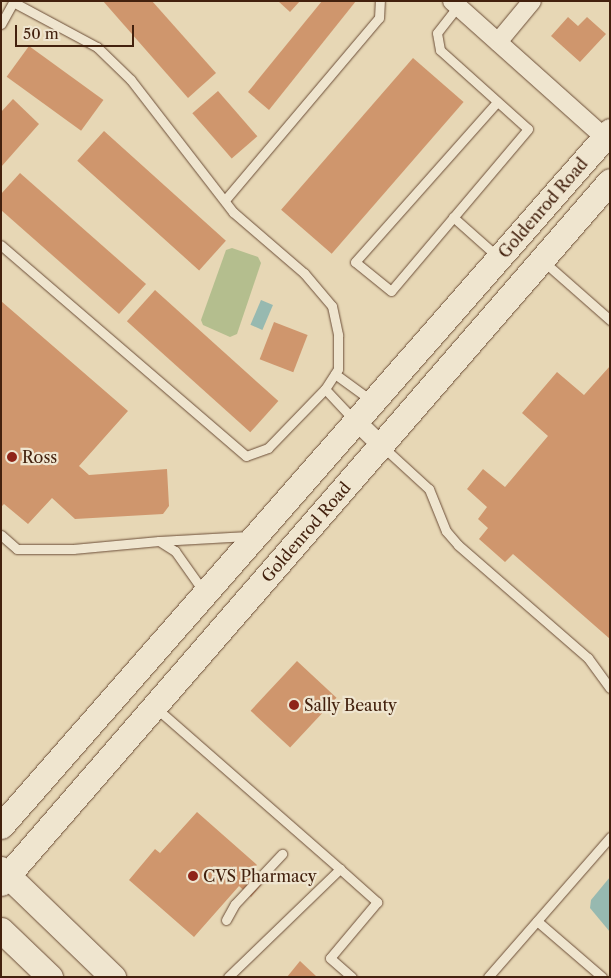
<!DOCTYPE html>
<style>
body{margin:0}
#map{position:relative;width:611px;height:978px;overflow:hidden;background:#e7d7b5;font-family:"Libre Caslon Text",serif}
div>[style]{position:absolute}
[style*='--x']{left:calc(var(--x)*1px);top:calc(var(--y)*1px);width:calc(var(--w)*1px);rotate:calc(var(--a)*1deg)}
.green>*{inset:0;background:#b4be8e}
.water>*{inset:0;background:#97b9b0;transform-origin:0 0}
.building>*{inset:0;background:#cf966d;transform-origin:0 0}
.roads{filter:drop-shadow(0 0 1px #6c4e38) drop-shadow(0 0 1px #6c4e38)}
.lane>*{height:9px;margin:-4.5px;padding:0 4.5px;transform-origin:4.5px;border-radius:4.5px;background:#efe5cf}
.street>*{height:18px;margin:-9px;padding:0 9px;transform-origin:9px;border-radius:9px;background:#efe5cf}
.secondary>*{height:25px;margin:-12.5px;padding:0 12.5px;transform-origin:12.5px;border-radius:12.5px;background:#efe5cf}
.dots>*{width:14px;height:14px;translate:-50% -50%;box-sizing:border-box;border:2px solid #efe5cf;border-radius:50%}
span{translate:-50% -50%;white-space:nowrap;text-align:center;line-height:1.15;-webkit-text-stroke:4.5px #efe5cf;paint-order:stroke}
.street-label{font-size:16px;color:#43210e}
.poi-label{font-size:16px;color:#43210e}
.left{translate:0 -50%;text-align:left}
.frame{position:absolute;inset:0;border:2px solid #43210e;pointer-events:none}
.scale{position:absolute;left:15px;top:25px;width:119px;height:22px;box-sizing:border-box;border:2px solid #43210e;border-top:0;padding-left:6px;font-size:15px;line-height:18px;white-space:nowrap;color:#43210e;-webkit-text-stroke:4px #efe5cf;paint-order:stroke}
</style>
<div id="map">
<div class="green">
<i style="clip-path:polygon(232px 248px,258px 257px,261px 263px,237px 334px,230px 337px,203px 325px,201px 320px,226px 250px)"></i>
</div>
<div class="water">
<i style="left:261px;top:300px;width:13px;height:27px;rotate:23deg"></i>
<i style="clip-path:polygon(610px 877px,610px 932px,590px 908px,591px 900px)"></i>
</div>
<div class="building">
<i style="clip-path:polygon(103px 1px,152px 1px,216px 73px,188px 98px)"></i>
<i style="clip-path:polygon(278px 1px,300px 1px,290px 12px)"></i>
<i style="clip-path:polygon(322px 1px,356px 1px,269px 110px,248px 92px)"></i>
<i style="clip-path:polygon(568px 17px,578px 26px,587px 17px,606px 34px,580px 62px,551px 36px)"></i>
<i style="left:29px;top:46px;width:92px;height:38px;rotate:36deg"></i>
<i style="left:413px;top:58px;width:67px;height:201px;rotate:41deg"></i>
<i style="left:218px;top:91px;width:60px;height:34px;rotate:49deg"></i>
<i style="clip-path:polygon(13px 99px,39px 124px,1px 167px,1px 112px)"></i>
<i style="left:104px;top:131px;width:164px;height:40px;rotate:42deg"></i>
<i style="clip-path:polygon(20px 173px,146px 284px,119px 314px,1px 210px,1px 194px)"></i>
<i style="left:155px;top:290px;width:166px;height:42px;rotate:42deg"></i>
<i style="clip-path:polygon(1px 301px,128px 411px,79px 466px,89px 475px,167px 469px,169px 506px,163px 514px,75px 519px,52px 498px,28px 524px,4px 504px,1px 507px)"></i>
<i style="left:274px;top:322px;width:36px;height:40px;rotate:21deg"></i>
<i style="clip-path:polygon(610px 366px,610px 639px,513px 554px,505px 562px,479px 539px,488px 528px,478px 519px,487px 507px,467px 489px,483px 469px,505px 487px,548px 436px,522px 413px,557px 372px,584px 395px)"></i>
<i style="left:297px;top:661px;width:54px;height:68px;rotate:43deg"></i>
<i style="clip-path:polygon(197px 812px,257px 865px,250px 873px,262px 884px,251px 897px,239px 886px,194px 937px,129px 880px,155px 849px,160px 853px)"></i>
<i style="clip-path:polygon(300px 961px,317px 977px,287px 977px)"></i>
</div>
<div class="roads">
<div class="lane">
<i style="--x:458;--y:6;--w:34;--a:128"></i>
<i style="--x:437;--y:33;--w:17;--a:80"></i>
<i style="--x:440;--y:50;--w:118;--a:41.9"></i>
<i style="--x:528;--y:129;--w:212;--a:130.2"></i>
<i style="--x:391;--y:291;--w:46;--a:-141.1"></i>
<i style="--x:355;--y:262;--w:214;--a:-48.4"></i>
<i style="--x:1;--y:24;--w:25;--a:-61"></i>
<i style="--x:13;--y:2;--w:95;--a:28.2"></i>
<i style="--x:97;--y:47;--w:47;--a:44.1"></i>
<i style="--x:131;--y:80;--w:167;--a:52.3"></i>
<i style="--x:233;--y:212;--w:94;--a:40.7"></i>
<i style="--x:304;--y:273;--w:43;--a:49.7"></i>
<i style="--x:332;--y:306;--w:30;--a:78"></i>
<i style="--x:338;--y:335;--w:34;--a:90"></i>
<i style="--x:338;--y:369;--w:24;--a:123"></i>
<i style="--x:325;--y:389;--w:82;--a:134"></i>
<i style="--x:268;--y:448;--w:23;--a:160"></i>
<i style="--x:246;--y:456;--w:323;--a:-139.3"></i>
<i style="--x:225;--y:200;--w:238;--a:-49.8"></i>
<i style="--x:379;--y:18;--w:17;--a:-87"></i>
<i style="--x:453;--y:217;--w:60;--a:41.6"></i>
<i style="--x:542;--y:260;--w:91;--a:41.4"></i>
<i style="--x:335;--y:374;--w:46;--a:36.1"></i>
<i style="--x:325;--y:389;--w:42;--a:46.9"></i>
<i style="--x:382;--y:446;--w:64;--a:42.5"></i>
<i style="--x:429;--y:489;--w:45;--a:68"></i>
<i style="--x:446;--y:531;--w:18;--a:49"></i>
<i style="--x:458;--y:545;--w:172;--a:41"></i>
<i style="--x:588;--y:658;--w:37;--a:54"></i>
<i style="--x:1;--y:535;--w:21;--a:41"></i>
<i style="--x:17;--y:549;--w:56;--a:0"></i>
<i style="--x:73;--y:549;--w:86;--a:-5.3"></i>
<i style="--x:159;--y:541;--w:19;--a:32"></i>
<i style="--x:175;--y:551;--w:50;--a:54.7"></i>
<i style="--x:159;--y:541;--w:89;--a:-3.2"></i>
<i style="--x:156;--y:708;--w:244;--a:41.2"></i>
<i style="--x:226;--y:920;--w:18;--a:-61"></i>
<i style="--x:235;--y:904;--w:69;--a:-46.8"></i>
<i style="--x:537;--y:921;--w:86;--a:40.7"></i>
<i style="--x:228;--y:977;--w:156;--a:-44"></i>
<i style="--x:340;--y:869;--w:50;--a:41.7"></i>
<i style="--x:377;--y:902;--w:73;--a:130"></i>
<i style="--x:330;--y:958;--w:29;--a:41"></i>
<i style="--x:488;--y:977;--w:186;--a:-48.9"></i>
</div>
<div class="street">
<i style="--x:452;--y:1;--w:204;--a:41.8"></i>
<i style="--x:498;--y:42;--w:53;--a:-50.3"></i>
<i style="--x:357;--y:422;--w:33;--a:44"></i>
</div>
<div class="secondary">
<i style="--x:1;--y:826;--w:924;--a:-48.77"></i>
<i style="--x:1;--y:869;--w:156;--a:44"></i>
<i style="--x:1;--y:883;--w:929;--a:-49.06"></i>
<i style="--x:1;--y:930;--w:68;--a:43.8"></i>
</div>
</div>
<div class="dots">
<i style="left:12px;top:457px;background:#8f2418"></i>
<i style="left:294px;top:705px;background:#8f2418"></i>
<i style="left:193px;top:876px;background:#8f2418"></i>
</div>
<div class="street-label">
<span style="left:543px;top:208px;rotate:-49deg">Goldenrod Road</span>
<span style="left:306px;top:532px;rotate:-49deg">Goldenrod Road</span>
</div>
<div class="poi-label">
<span class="left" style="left:22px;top:457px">Ross</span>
<span class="left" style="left:304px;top:705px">Sally Beauty</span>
<span class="left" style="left:203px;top:876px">CVS Pharmacy</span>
</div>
<div class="frame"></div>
<div class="scale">50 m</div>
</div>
